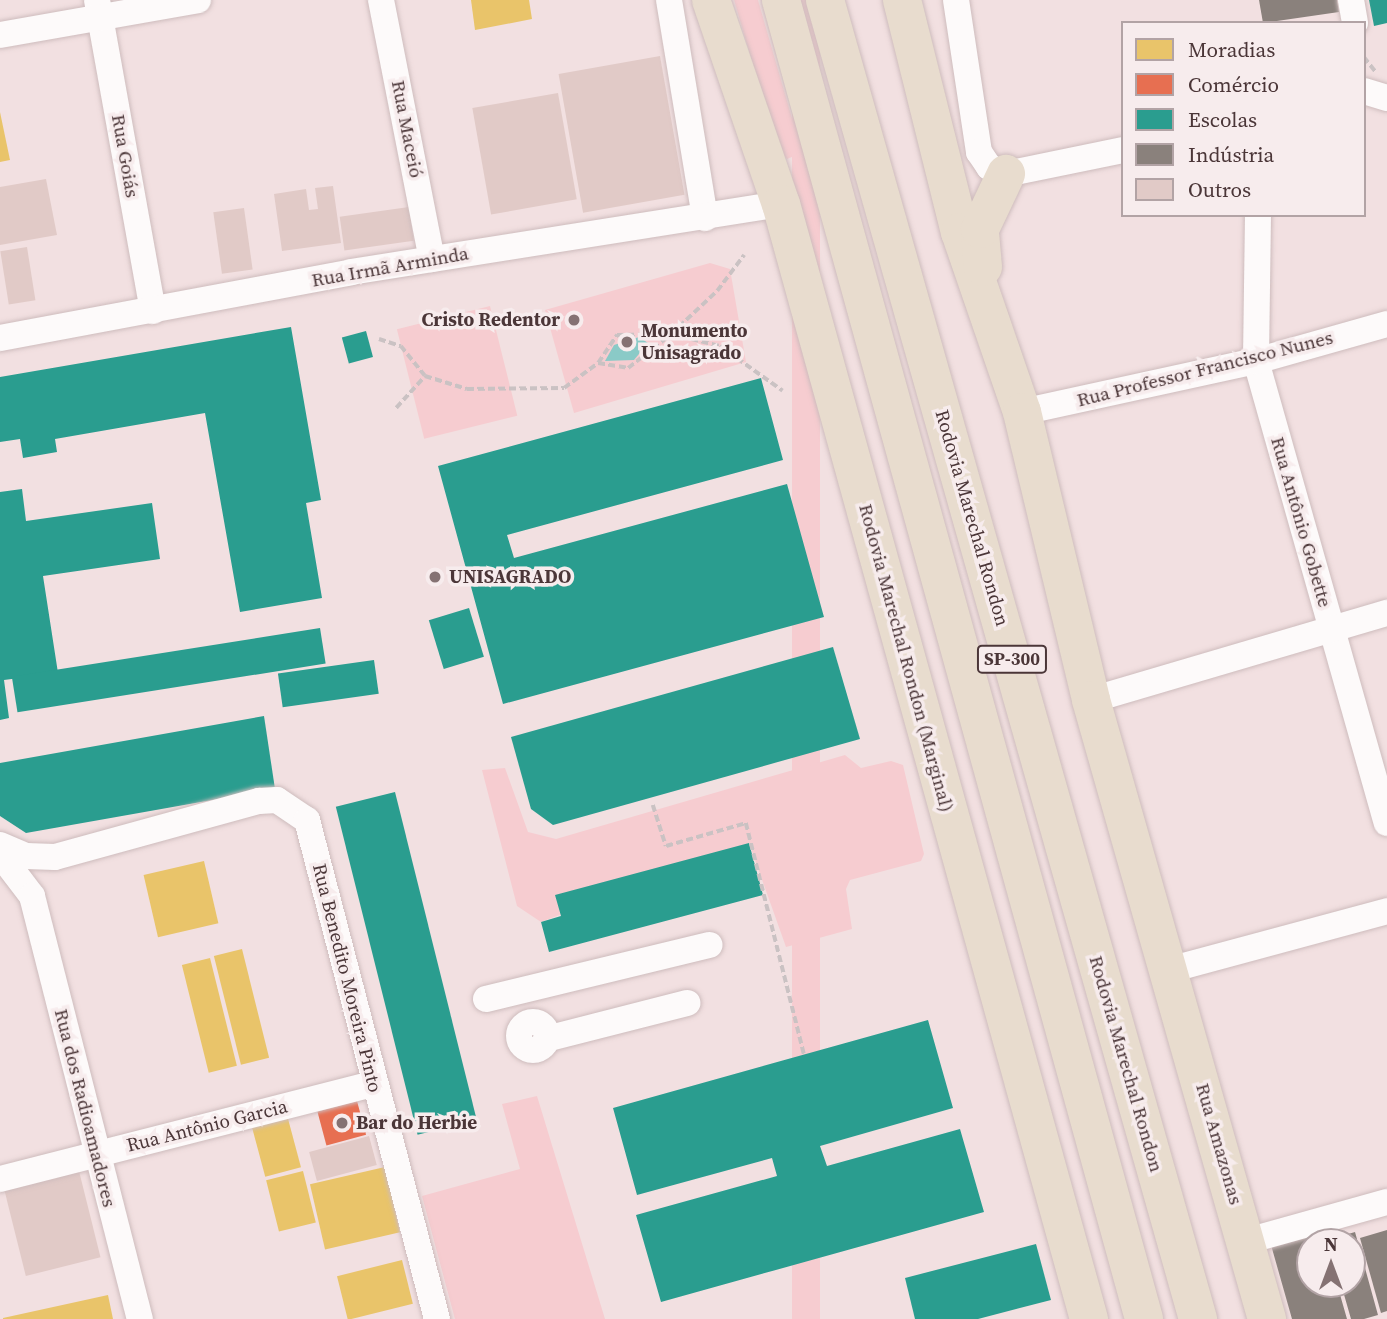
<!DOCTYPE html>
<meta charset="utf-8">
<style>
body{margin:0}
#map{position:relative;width:1387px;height:1319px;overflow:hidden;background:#f2e0e1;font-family:"Source Serif 4",serif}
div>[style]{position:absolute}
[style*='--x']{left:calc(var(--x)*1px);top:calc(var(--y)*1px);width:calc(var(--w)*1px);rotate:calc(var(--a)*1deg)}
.green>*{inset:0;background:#f6ccd0;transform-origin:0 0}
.water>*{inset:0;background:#8acac7}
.homes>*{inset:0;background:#e9c46a;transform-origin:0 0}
.shops>*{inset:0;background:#e76f51;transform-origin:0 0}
.schools>*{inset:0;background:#2a9d8f;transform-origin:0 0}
.industry>*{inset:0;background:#8a817c}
.building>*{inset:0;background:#e1cac7;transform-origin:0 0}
.path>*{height:3.5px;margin-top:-1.75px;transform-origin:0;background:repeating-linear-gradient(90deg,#cac2c3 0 7px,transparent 0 10.5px)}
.roads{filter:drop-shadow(0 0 2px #cebcbd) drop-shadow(0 0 2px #cebcbd)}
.minor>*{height:26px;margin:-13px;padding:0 13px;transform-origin:13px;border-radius:13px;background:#fdfafa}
.minor>.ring{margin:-13px;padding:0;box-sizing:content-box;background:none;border:26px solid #fdfafa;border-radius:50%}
.highway>*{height:38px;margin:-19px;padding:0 19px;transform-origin:19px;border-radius:19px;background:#e8dcce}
.dots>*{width:19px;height:19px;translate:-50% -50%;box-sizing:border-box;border:4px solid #f7eced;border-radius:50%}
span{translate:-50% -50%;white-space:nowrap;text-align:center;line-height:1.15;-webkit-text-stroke:7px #f7eced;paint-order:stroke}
.shield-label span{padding:2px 5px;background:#f7eced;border:2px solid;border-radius:5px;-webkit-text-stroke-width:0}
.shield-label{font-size:18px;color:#4b3638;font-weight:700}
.street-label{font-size:19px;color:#4b3638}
.poi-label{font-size:19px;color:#4b3638;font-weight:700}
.right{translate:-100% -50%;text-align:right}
.left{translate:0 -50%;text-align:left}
.legend{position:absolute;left:1121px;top:21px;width:245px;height:196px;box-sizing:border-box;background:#f7eced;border:2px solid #b2a3a5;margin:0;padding:9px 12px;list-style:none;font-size:21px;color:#4b3638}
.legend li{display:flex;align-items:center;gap:14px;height:35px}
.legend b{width:35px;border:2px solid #b2a3a5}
.north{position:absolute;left:1296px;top:1228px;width:70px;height:70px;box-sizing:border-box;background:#f7eced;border:2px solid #b2a3a5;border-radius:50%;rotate:0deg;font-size:19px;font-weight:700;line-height:28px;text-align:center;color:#4b3638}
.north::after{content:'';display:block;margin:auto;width:24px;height:32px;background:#857273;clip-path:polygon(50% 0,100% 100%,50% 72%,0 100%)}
</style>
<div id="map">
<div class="green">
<i style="clip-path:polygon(734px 0,758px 0,802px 153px,787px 159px,777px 147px)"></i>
<i style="left:792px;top:0;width:28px;height:1369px"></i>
<i style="clip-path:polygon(710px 263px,730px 269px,746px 362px,574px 413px,545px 310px)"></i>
<i style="left:490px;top:306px;width:113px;height:96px;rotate:76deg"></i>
<i style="clip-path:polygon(845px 755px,861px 768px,891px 761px,903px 765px,924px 854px,921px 861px,850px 880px,846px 889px,852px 929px,786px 947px,749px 843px,541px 922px,517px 906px,482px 770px,505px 768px,528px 832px,556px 839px)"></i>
<i style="clip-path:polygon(537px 1096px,605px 1319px,455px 1319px,422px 1196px,520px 1169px,502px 1104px)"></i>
</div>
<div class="water">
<i style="clip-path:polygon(639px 337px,648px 343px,634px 360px,605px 361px,614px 345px)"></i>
</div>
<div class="homes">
<i style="clip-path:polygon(471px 0,529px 0,532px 19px,475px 30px)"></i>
<i style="clip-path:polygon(0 112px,10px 160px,0 162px)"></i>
<i style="left:204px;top:861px;width:64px;height:62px;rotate:77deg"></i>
<i style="left:242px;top:949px;width:112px;height:29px;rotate:76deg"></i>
<i style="left:210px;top:958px;width:111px;height:29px;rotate:76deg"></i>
<i style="left:287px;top:1115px;width:54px;height:37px;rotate:75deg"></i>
<i style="left:385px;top:1167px;width:67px;height:77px;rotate:77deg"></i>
<i style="left:303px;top:1171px;width:53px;height:38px;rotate:76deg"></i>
<i style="left:402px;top:1260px;width:45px;height:67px;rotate:76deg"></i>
<i style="clip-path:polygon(108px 1295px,113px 1319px,3px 1319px,3px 1318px)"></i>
</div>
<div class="shops">
<i style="left:357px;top:1101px;width:35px;height:41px;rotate:75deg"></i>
</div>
<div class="schools">
<i style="clip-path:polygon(1369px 0,1387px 0,1387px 23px,1374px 26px)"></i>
<i style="clip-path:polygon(291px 327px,321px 500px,306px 503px,322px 598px,240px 612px,205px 413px,55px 439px,57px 452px,23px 458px,20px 439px,0 442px,0 377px)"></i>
<i style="left:366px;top:331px;width:27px;height:25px;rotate:75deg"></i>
<i style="clip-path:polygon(761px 378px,783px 460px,507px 535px,514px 558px,787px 484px,824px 617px,503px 704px,438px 466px)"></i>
<i style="clip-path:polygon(22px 489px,26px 521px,152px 503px,160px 559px,43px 576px,58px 673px,4px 680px,9px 718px,0 720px,0 492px)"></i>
<i style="left:469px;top:608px;width:51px;height:42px;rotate:73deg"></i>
<i style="left:320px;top:628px;width:36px;height:312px;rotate:81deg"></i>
<i style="clip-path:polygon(833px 647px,860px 739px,553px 825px,531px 809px,511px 737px)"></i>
<i style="left:374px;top:660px;width:34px;height:97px;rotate:82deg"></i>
<i style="clip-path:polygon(264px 716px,275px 789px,26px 833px,0 816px,0 763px)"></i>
<i style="left:395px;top:792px;width:338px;height:61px;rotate:76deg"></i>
<i style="clip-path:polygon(749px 843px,763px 895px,549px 952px,541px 922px,561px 916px,555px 895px)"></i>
<i style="clip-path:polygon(928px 1020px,953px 1108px,820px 1146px,827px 1166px,960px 1129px,984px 1212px,661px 1302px,636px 1215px,777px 1176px,772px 1158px,637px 1195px,613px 1108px)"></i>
<i style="clip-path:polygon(1036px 1244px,1051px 1300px,978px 1319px,915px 1319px,905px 1278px)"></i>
</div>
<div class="industry">
<i style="clip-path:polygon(1259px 0,1337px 0,1339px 12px,1263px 23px)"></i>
<i style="clip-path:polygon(1322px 1230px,1325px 1242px,1310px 1242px,1310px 1284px,1337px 1284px,1347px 1319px,1292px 1319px,1271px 1245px)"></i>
<i style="clip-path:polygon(1387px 1230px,1387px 1311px,1381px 1313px,1360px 1238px)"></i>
<i style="clip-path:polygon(1355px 1232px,1378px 1315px,1364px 1319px,1351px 1319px,1341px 1284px,1352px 1284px,1352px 1242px,1328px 1240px)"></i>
</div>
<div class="building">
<i style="left:660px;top:56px;width:141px;height:103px;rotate:80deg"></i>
<i style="left:558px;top:93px;width:108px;height:87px;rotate:80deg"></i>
<i style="clip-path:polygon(46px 179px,57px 235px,0 245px,0 187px)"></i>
<i style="clip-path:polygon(333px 186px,341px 243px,282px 251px,274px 194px,306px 189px,309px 210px,318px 209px,315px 188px)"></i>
<i style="left:409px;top:207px;width:34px;height:70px;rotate:82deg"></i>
<i style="left:244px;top:208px;width:62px;height:31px;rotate:82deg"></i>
<i style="left:27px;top:247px;width:54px;height:27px;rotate:81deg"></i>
<i style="left:369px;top:1136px;width:30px;height:62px;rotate:75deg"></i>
<i style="left:79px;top:1171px;width:89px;height:77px;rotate:76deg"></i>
</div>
<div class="path">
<i style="--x:1364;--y:57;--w:18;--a:52"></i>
<i style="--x:379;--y:339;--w:23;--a:18"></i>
<i style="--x:401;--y:346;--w:38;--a:51"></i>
<i style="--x:425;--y:376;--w:44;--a:17.2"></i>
<i style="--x:467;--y:389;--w:97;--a:-0.6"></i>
<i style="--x:564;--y:388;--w:42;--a:-36.3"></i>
<i style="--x:598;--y:363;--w:34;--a:-56"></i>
<i style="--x:617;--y:335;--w:54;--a:-1.1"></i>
<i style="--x:671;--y:334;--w:63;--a:-43.1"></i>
<i style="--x:717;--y:291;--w:45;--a:-53.1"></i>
<i style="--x:598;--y:363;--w:30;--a:9"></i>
<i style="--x:628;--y:368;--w:55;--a:-38.3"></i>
<i style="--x:671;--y:334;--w:50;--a:13.8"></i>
<i style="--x:720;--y:346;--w:77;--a:35.5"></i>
<i style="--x:396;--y:408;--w:43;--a:-47.8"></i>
<i style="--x:653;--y:805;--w:43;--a:72.4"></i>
<i style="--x:666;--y:846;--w:83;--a:-16"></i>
<i style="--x:746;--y:823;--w:238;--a:75.9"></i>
</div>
<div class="roads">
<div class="minor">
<i style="--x:97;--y:0;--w:316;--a:79.8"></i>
<i style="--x:381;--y:0;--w:264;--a:78.9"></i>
<i style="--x:669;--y:0;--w:221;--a:80.6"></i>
<i style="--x:956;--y:0;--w:154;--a:81.4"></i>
<i style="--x:979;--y:152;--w:18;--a:56"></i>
<i style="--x:989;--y:167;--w:18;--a:22"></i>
<i style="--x:1006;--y:174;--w:119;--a:-11.6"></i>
<i style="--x:1351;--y:0;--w:23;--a:80"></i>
<i style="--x:0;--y:35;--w:201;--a:-10"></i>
<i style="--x:1364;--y:91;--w:24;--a:17"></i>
<i style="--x:1258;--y:215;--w:146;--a:90.8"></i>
<i style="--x:1256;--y:361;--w:480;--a:74.2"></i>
<i style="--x:0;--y:338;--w:357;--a:-10.6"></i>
<i style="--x:351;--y:272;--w:435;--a:-9"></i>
<i style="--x:1022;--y:412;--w:239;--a:-12.3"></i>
<i style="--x:1256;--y:361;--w:136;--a:-15.8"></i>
<i style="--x:1091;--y:700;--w:309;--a:-16.4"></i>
<i style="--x:0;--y:845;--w:28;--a:23"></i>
<i style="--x:26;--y:856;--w:29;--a:2"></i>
<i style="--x:55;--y:857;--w:212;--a:-15.4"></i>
<i style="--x:259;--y:801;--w:18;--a:-3"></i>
<i style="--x:277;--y:800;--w:36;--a:34"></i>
<i style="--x:307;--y:820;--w:516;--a:75.4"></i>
<i style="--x:0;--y:854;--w:53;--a:52.7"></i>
<i style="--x:32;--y:896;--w:437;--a:75.7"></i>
<i style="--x:1169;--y:970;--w:226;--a:-15.1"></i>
<i style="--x:486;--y:999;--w:230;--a:-13.6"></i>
<i class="ring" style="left:519px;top:1022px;width:2px;height:2px"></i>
<i style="--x:546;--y:1039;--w:146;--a:-14.3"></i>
<i style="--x:0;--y:1179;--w:386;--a:-14.3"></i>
<i style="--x:1247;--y:1241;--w:145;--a:-15.6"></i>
</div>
<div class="highway">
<i style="--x:711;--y:0;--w:216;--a:71.1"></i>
<i style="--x:781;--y:204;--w:1157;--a:74.56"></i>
<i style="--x:781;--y:0;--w:1368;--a:74.61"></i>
<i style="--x:825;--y:0;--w:1371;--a:74.21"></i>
<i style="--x:902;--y:0;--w:239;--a:76"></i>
<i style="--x:960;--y:232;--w:190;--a:71"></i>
<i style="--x:1022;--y:412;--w:296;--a:76.5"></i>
<i style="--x:1091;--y:700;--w:644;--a:74.13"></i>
<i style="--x:983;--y:267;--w:38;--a:-95"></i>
<i style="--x:980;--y:229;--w:61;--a:-64.7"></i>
</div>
</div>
<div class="dots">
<i style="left:574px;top:320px;background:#857273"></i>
<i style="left:627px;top:342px;background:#857273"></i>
<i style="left:435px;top:577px;background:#857273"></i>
<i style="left:342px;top:1123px;background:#857273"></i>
</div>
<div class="shield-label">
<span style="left:1012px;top:659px">SP-300</span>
</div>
<div class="street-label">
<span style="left:407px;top:129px;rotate:79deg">Rua Maceió</span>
<span style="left:125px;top:156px;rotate:80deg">Rua Goiás</span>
<span style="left:390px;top:267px;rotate:-10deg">Rua Irmã Arminda</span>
<span style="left:1205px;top:369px;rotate:-14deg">Rua Professor Francisco Nunes</span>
<span style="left:972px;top:518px;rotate:74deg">Rodovia Marechal Rondon</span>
<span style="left:1301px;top:522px;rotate:74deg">Rua Antônio Gobette</span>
<span style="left:906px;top:658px;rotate:75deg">Rodovia Marechal Rondon (Marginal)</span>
<span style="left:347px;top:978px;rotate:76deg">Rua Benedito Moreira Pinto</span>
<span style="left:1126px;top:1064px;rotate:74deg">Rodovia Marechal Rondon</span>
<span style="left:85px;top:1108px;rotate:76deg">Rua dos Radioamadores</span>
<span style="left:207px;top:1126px;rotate:-14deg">Rua Antônio Garcia</span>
<span style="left:1219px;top:1144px;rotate:74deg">Rua Amazonas</span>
</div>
<div class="poi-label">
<span class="right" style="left:560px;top:320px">Cristo Redentor</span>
<span class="left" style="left:641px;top:342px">Monumento<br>Unisagrado</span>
<span class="left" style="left:449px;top:577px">UNISAGRADO</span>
<span class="left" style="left:356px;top:1123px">Bar do Herbie</span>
</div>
<ul class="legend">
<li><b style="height:19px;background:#e9c46a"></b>Moradias</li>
<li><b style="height:19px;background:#e76f51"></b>Comércio</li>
<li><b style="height:19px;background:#2a9d8f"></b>Escolas</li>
<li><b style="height:19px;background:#8a817c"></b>Indústria</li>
<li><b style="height:19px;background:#e1cac7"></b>Outros</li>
</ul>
<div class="north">N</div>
</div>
